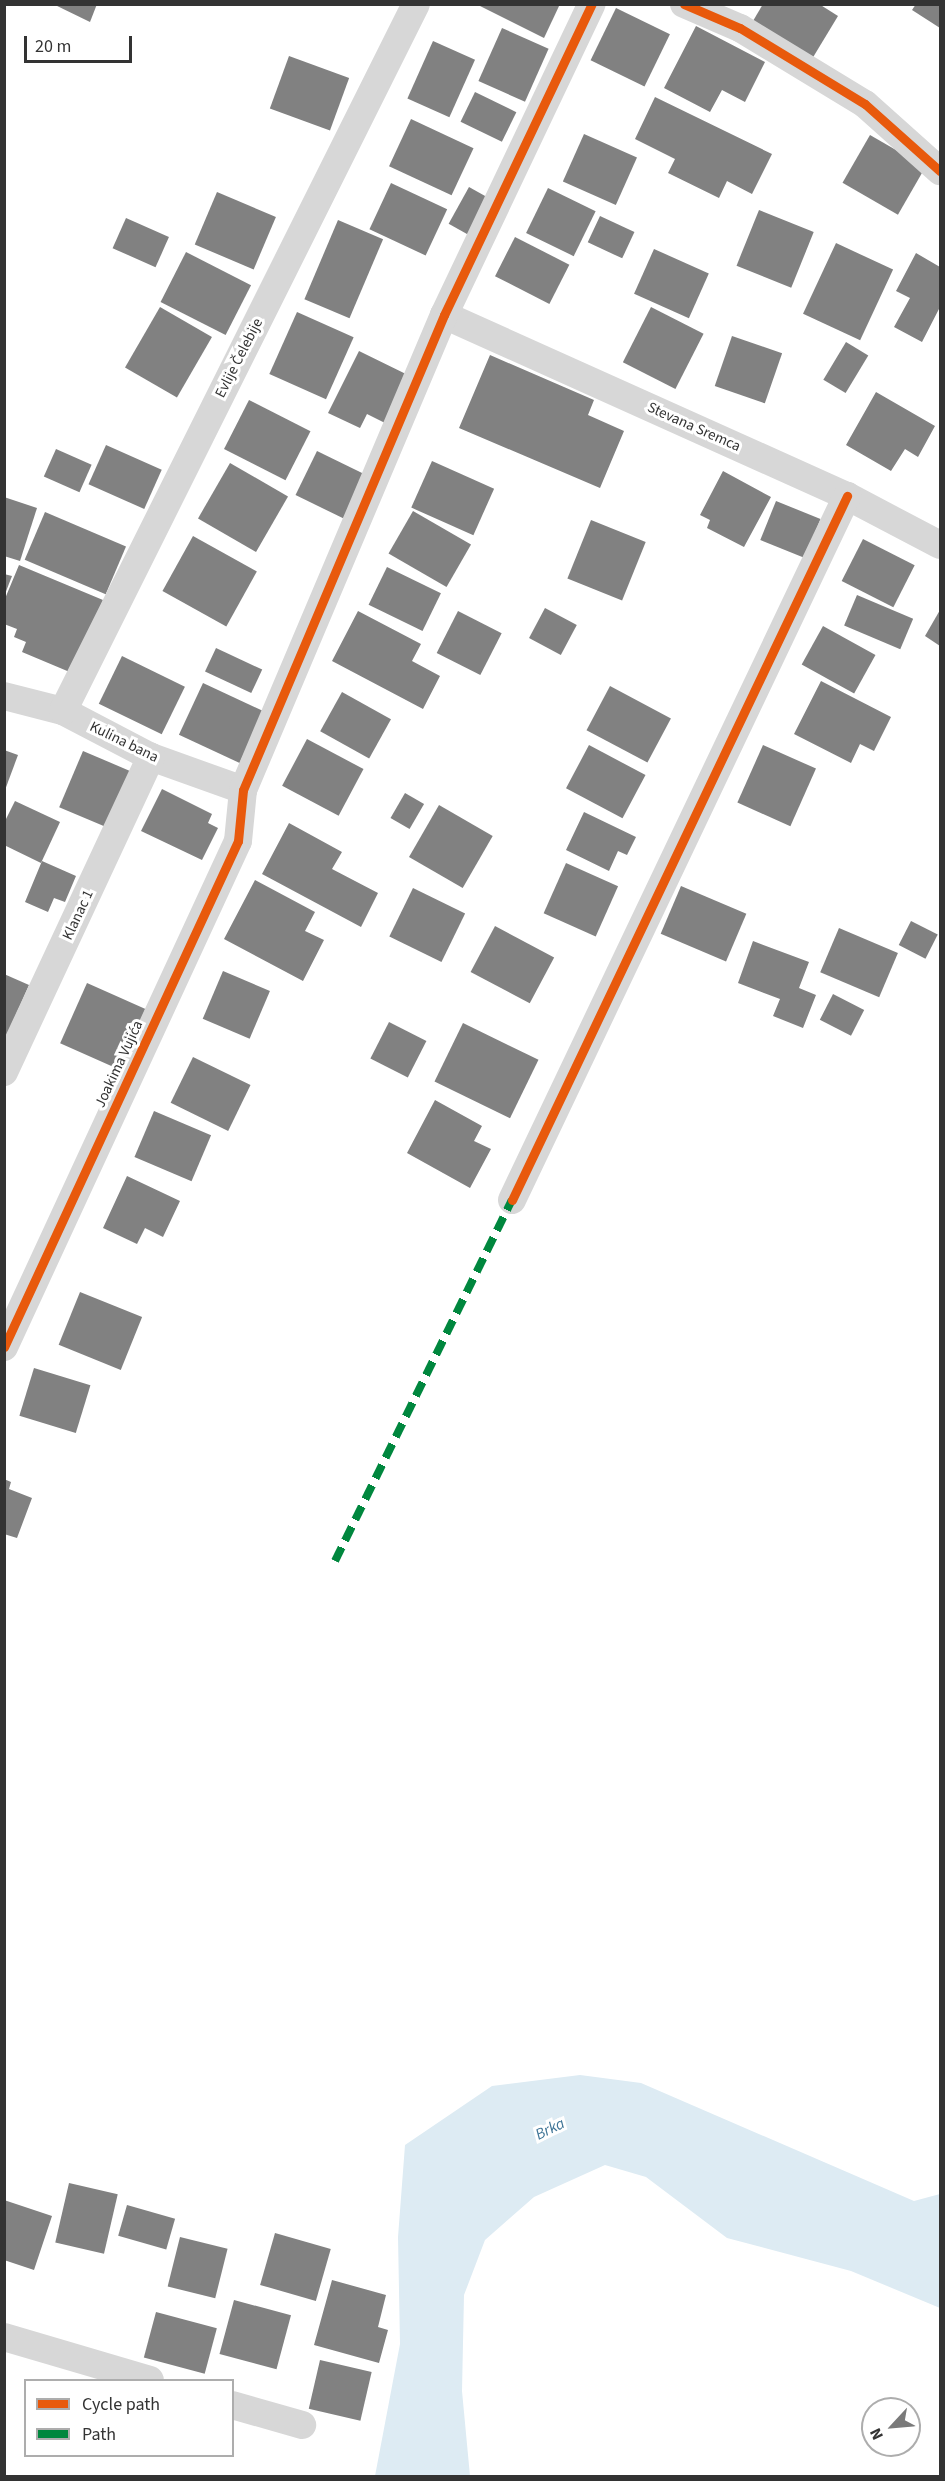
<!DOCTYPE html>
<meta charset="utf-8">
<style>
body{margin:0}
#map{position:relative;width:945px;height:2481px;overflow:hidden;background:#fff;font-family:"Source Sans 3",sans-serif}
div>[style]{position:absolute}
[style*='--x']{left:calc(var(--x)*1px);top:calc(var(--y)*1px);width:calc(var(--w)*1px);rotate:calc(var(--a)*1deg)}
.water>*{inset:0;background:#ddebf3}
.building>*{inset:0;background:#818181;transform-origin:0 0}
.street>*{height:28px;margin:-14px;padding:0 14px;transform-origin:14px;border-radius:14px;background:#d7d7d7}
.quiet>*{height:8px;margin-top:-4px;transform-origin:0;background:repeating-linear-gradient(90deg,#00873e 0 15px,transparent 0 23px)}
.cycleway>*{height:9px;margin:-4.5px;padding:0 4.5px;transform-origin:4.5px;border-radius:4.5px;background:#e8590c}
span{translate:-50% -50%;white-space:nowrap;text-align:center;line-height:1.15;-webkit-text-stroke:6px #fff;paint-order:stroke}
.street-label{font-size:15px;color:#333}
.water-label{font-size:16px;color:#3f7597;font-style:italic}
.frame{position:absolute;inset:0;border:6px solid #333;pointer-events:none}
.legend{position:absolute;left:24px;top:2379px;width:210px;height:78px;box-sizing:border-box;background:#fff;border:2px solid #adadad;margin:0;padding:8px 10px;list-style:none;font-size:18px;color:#333}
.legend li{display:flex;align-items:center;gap:12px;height:30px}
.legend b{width:30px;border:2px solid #adadad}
.north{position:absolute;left:861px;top:2397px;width:60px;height:60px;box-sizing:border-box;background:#fff;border:2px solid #adadad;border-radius:50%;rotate:244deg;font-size:16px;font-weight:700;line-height:24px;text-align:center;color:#333}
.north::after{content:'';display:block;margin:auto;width:21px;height:27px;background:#7a7a7a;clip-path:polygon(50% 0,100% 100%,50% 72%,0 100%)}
.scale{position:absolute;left:24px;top:36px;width:108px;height:27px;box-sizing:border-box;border:3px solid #333;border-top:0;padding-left:8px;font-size:18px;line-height:21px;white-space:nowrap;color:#333;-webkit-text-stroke:4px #fff;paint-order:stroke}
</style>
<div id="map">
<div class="water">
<i style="clip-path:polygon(580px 2075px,641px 2083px,914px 2201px,940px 2194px,940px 2308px,851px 2271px,727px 2238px,646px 2177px,605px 2165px,534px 2197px,485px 2240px,464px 2295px,462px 2391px,470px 2476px,375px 2476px,400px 2344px,398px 2237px,405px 2145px,492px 2086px)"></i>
</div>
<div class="building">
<i style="clip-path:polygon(53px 4px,97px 4px,90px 22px)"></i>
<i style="clip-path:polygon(476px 4px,560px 4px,544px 38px)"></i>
<i style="clip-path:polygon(763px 4px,819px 4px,838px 16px,812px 59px,753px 21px)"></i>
<i style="clip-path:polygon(916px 4px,940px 4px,940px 28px,912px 10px)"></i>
<i style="left:616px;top:8px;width:60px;height:58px;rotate:26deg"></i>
<i style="clip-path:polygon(696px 26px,765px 62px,745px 102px,722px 90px,710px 112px,664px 88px)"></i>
<i style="left:502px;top:28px;width:51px;height:58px;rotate:24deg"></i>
<i style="left:433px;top:41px;width:46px;height:63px;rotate:24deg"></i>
<i style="left:289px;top:56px;width:64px;height:56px;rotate:20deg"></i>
<i style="left:475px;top:92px;width:46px;height:33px;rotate:26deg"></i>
<i style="clip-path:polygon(655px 97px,772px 154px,752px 194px,727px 181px,719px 198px,668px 173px,675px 159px,635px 139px)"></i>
<i style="left:411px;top:119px;width:69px;height:52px;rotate:25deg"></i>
<i style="left:584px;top:134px;width:58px;height:52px;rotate:24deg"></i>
<i style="left:870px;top:135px;width:64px;height:55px;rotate:30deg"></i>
<i style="left:391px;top:183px;width:62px;height:51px;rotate:25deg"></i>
<i style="left:469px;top:187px;width:23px;height:42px;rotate:29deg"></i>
<i style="left:548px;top:188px;width:53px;height:50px;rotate:26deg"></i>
<i style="left:217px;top:192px;width:64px;height:57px;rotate:23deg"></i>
<i style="left:759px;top:210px;width:59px;height:60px;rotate:22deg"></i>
<i style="left:600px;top:216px;width:38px;height:29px;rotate:25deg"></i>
<i style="left:126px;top:218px;width:47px;height:33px;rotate:24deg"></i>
<i style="left:338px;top:220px;width:49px;height:86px;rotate:23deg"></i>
<i style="left:515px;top:237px;width:61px;height:44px;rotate:27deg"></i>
<i style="left:836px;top:243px;width:63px;height:78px;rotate:25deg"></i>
<i style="left:654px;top:249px;width:60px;height:49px;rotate:24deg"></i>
<i style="left:186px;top:252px;width:73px;height:56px;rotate:27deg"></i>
<i style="clip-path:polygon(916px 253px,940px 267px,940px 307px,922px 342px,894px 327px,910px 298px,896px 291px)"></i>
<i style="left:160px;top:307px;width:60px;height:70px;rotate:30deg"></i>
<i style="left:651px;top:307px;width:59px;height:62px;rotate:27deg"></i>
<i style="left:297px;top:312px;width:62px;height:68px;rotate:24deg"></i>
<i style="left:732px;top:336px;width:53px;height:53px;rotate:19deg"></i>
<i style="left:846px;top:342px;width:26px;height:44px;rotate:31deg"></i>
<i style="clip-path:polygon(359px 351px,412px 377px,389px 425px,367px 414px,360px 428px,328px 413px)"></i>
<i style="clip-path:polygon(490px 355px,594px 400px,588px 415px,624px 431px,600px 488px,459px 428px)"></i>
<i style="clip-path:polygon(876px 392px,935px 426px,918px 457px,905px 449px,891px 471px,846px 445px)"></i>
<i style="left:249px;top:400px;width:69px;height:55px;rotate:27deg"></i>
<i style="left:106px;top:445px;width:61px;height:43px;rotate:24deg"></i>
<i style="left:56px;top:449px;width:39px;height:30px;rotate:24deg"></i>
<i style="left:317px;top:451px;width:57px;height:49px;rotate:26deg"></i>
<i style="left:432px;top:461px;width:68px;height:51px;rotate:24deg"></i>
<i style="left:230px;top:463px;width:67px;height:64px;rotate:30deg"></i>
<i style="clip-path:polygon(723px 471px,771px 497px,744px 547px,707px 528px,710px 520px,700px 515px)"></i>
<i style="clip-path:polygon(4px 497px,37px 508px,20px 561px,4px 556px)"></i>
<i style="left:776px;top:501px;width:48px;height:42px;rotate:22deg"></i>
<i style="left:413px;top:511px;width:67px;height:49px;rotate:30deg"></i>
<i style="left:45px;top:512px;width:88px;height:52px;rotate:23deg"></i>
<i style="left:591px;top:520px;width:59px;height:63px;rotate:22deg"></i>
<i style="left:193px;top:536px;width:73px;height:63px;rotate:29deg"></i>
<i style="left:863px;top:539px;width:58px;height:47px;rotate:27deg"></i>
<i style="clip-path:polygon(19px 565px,103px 600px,72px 673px,22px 652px,26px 642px,14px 637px,17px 629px,4px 624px,4px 601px)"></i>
<i style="left:387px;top:567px;width:60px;height:42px;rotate:26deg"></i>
<i style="clip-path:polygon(4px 574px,12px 576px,5px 594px,4px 594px)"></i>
<i style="left:857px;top:595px;width:61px;height:33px;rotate:23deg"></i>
<i style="left:545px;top:608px;width:36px;height:34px;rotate:28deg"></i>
<i style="clip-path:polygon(940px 610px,940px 646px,925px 636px)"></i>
<i style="clip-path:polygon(358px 611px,421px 644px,412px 661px,440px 676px,423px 709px,332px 661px)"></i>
<i style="left:458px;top:611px;width:49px;height:47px;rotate:27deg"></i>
<i style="left:823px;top:626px;width:60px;height:44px;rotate:29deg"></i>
<i style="left:216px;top:648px;width:51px;height:26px;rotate:25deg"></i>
<i style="left:122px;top:656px;width:70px;height:53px;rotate:26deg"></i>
<i style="clip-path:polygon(821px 681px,891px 717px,874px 751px,860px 744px,851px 763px,794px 734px)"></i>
<i style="left:203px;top:683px;width:67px;height:57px;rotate:25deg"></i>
<i style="left:610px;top:686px;width:69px;height:50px;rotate:28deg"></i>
<i style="left:342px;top:692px;width:56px;height:45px;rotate:29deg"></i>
<i style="left:307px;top:739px;width:64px;height:53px;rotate:28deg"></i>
<i style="left:589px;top:745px;width:64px;height:49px;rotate:28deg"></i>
<i style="left:763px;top:745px;width:58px;height:63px;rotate:24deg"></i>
<i style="clip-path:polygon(4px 750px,18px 755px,5px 790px,4px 790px)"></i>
<i style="left:83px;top:751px;width:58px;height:61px;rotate:23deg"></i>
<i style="clip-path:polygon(162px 789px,212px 814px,208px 823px,218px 828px,202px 860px,141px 831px)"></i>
<i style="left:405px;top:793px;width:22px;height:29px;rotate:30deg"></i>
<i style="clip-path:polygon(15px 801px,60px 822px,41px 863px,4px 845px,4px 823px)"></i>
<i style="left:439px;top:805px;width:62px;height:60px;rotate:30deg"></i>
<i style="clip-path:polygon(584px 812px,636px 837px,627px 855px,618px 851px,609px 871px,566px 850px)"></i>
<i style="clip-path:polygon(289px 823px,342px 852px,332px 869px,378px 893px,361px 927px,262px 874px)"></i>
<i style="clip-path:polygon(42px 861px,76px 876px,65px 902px,54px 898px,48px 912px,25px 902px)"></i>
<i style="left:566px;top:863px;width:57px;height:55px;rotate:24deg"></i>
<i style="clip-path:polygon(255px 880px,315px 912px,305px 931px,324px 940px,303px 981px,224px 939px)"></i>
<i style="left:681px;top:886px;width:71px;height:52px;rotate:23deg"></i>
<i style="left:413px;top:888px;width:58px;height:54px;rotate:26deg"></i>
<i style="left:911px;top:921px;width:30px;height:27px;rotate:27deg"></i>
<i style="left:495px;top:926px;width:67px;height:52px;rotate:28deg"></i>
<i style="left:839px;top:928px;width:64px;height:48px;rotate:23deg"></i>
<i style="clip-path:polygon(753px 941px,809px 962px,799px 988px,816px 995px,803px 1028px,773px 1016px,780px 999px,738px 983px)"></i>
<i style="left:223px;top:971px;width:51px;height:52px;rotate:23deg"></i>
<i style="clip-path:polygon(4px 974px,29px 985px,4px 1042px)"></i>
<i style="left:87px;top:983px;width:64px;height:66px;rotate:24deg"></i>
<i style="left:833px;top:994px;width:35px;height:29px;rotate:27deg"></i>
<i style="left:389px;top:1022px;width:42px;height:41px;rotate:27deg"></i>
<i style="left:463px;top:1023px;width:84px;height:65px;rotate:26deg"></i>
<i style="left:193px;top:1057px;width:64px;height:51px;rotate:26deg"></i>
<i style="clip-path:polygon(435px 1100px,482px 1126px,474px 1141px,491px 1149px,470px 1188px,407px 1153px)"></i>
<i style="left:154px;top:1111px;width:62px;height:50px;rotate:23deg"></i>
<i style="clip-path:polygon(127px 1176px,180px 1201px,163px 1237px,145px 1228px,137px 1244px,103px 1228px)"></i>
<i style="left:80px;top:1292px;width:67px;height:57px;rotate:22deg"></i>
<i style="left:34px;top:1368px;width:59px;height:50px;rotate:17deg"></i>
<i style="clip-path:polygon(4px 1479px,11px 1482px,9px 1489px,32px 1498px,17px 1538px,4px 1534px)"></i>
<i style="left:69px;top:2183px;width:50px;height:61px;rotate:13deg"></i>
<i style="clip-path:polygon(4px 2200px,52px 2216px,34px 2270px,4px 2260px)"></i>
<i style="left:127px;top:2205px;width:50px;height:32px;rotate:16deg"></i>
<i style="left:275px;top:2233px;width:58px;height:54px;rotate:16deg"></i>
<i style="left:180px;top:2237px;width:49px;height:51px;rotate:14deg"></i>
<i style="clip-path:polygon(332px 2280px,386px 2295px,378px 2327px,388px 2330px,379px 2363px,314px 2345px)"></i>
<i style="left:234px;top:2300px;width:59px;height:56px;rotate:15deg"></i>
<i style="left:156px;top:2312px;width:63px;height:47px;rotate:15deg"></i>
<i style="left:320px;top:2360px;width:53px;height:50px;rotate:13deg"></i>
</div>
<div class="street">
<i style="--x:684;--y:4;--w:61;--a:23.2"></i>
<i style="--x:740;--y:28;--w:146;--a:31.3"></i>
<i style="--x:865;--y:104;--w:101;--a:41.8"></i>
<i style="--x:444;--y:315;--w:442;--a:24.2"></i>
<i style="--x:847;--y:496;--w:105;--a:27.8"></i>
<i style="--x:4;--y:696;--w:61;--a:14.3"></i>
<i style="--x:63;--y:711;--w:99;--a:27.6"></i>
<i style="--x:151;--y:757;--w:98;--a:19.7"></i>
<i style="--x:63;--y:711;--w:790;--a:-63.47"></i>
<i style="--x:4;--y:1072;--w:348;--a:-65"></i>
<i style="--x:512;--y:1200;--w:780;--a:-64.55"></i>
<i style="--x:4;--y:1347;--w:557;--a:-65.18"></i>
<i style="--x:238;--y:841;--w:51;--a:-84.4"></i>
<i style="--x:243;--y:790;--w:516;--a:-67.06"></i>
<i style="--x:444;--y:315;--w:344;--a:-64.6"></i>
<i style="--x:4;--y:2337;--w:152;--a:16.4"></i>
<i style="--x:232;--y:2405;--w:73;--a:15.9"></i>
</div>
<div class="quiet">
<i style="--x:335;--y:1561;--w:402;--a:-63.9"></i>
</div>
<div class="cycleway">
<i style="--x:684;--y:4;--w:61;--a:23.2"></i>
<i style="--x:740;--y:28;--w:146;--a:31.3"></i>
<i style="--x:865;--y:104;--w:101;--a:41.8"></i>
<i style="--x:512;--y:1200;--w:780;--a:-64.55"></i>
<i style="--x:4;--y:1347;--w:557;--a:-65.18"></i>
<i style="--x:238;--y:841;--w:51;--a:-84.4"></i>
<i style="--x:243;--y:790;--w:516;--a:-67.06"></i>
<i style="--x:444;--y:315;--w:344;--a:-64.6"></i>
</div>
<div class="street-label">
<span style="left:239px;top:358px;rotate:-63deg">Evlije Čelebije</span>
<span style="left:694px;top:427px;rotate:24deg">Stevana Sremca</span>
<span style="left:124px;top:742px;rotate:26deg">Kulina bana</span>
<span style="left:78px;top:915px;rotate:-65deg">Klanac 1</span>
<span style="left:119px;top:1064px;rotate:-65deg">Joakima Vujića</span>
</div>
<div class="water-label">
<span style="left:550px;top:2129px;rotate:-26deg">Brka</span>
</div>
<div class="frame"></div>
<ul class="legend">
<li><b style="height:8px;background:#e8590c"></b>Cycle path</li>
<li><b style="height:8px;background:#00873e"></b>Path</li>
</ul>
<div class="north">N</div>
<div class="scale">20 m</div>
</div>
